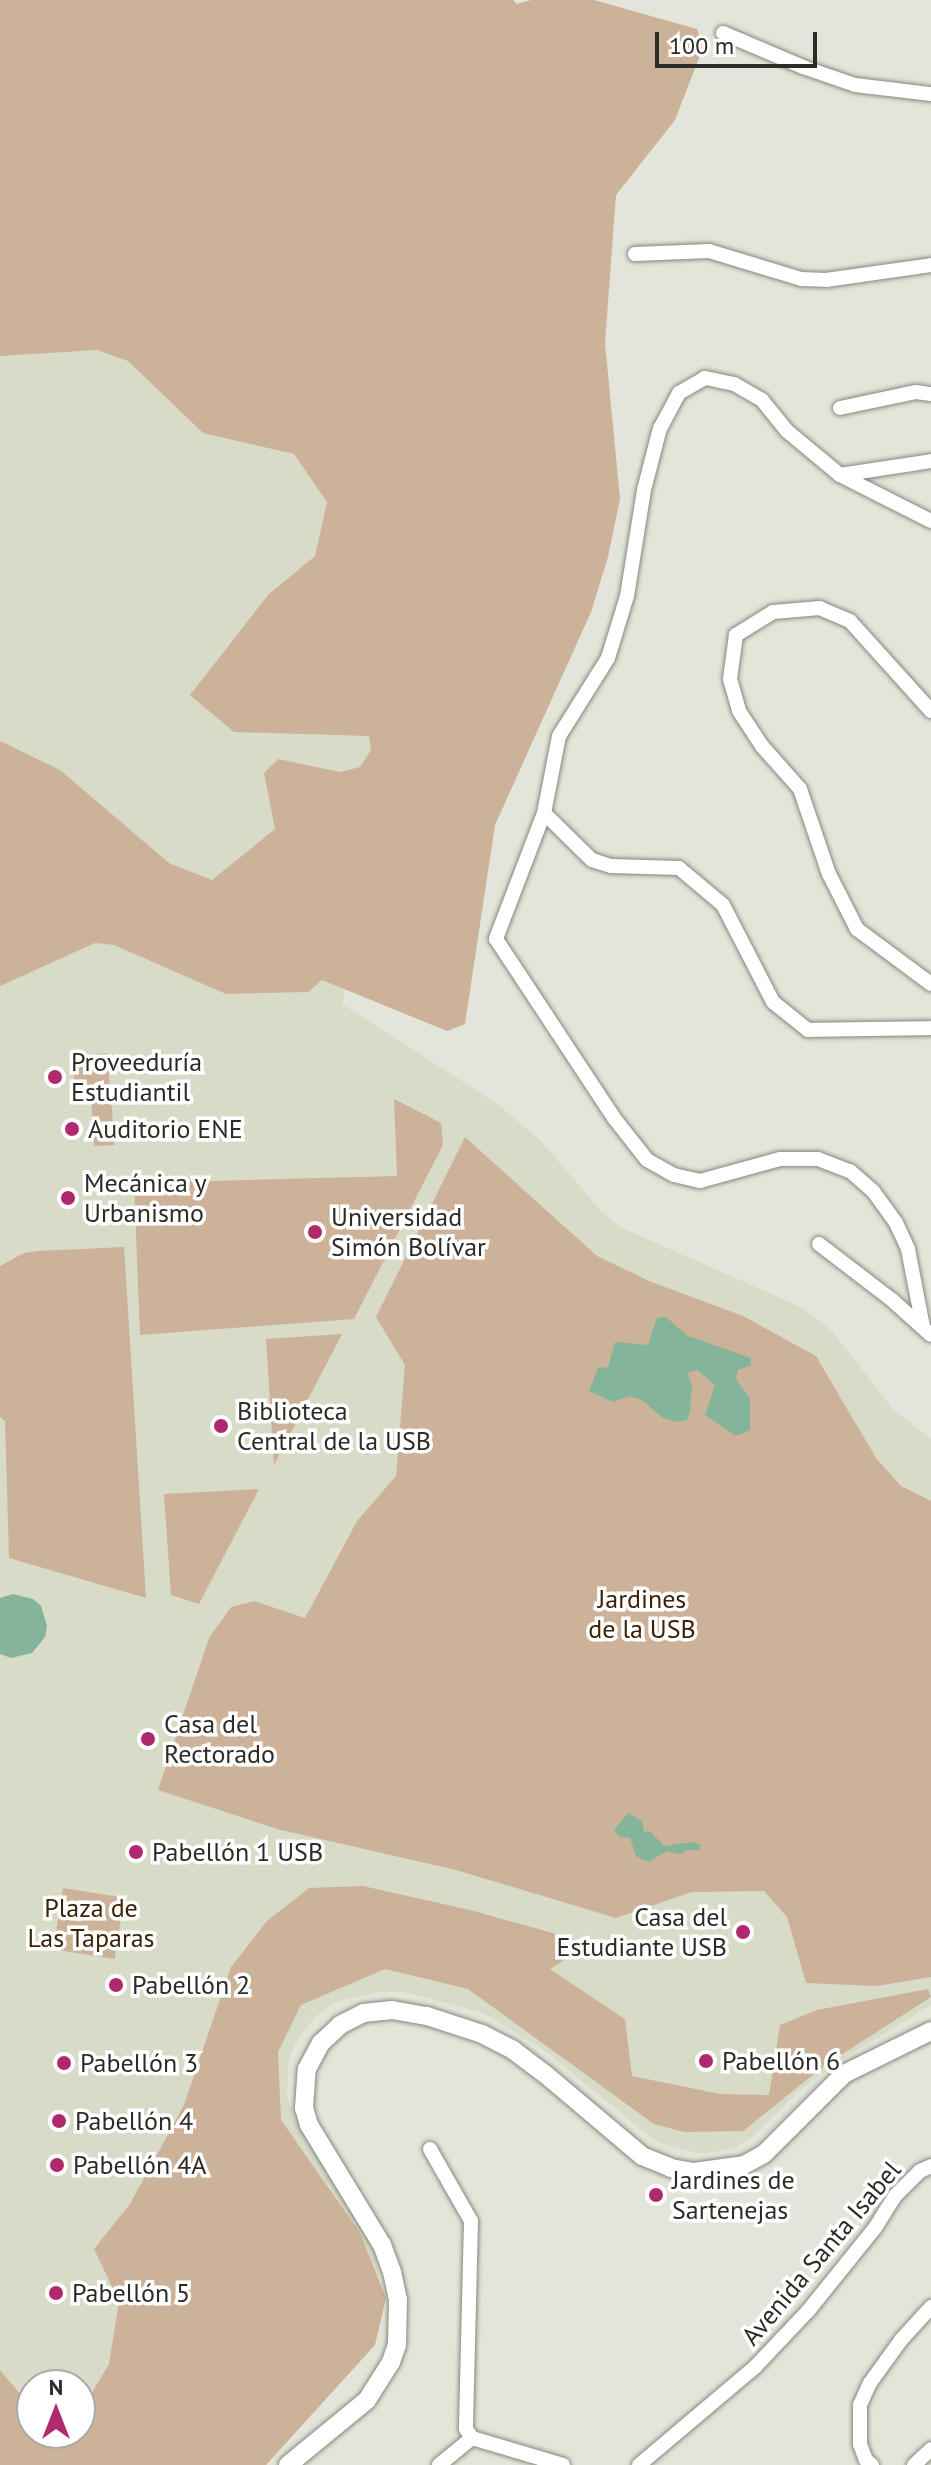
<!DOCTYPE html>
<meta charset="utf-8">
<style>
body{margin:0}
#map{position:relative;width:931px;height:2465px;overflow:hidden;background:#e4e5da;font-family:"PT Sans",sans-serif}
div>[style]{position:absolute}
[style*='--x']{left:calc(var(--x)*1px);top:calc(var(--y)*1px);width:calc(var(--w)*1px);rotate:calc(var(--a)*1deg)}
.built>*{inset:0;background:#d8dbc8}
.green>*{inset:0;background:#ccb299;transform-origin:0 0}
.water>*{inset:0;background:#84b59b}
.roads{filter:drop-shadow(0 0 2px #87887e) drop-shadow(0 0 2px #87887e)}
.minor>*{height:14px;margin:-7px;padding:0 7px;transform-origin:7px;border-radius:7px;background:#fff}
.major>*{height:18px;margin:-9px;padding:0 9px;transform-origin:9px;border-radius:9px;background:#fff}
.dots>*{width:22px;height:22px;translate:-50% -50%;box-sizing:border-box;border:4px solid #fff;border-radius:50%}
span{translate:-50% -50%;white-space:nowrap;text-align:center;line-height:1.15;-webkit-text-stroke:7px #fff;paint-order:stroke}
.poi-label{font-size:26px;color:#2b2c27}
.left{translate:0 -50%;text-align:left}
.right{translate:-100% -50%;text-align:right}
.park-label{font-size:26px;color:#3c2305}
.street-label{font-size:26px;color:#2b2c27}
.north{position:absolute;left:16px;top:2369px;width:80px;height:80px;box-sizing:border-box;background:#fff;border:2px solid #aaaba9;border-radius:50%;rotate:0deg;font-size:22px;font-weight:700;line-height:32px;text-align:center;color:#2b2c27}
.north::after{content:'';display:block;margin:auto;width:28px;height:36px;background:#b0296d;clip-path:polygon(50% 0,100% 100%,50% 72%,0 100%)}
.scale{position:absolute;left:655px;top:32px;width:162px;height:36px;box-sizing:border-box;border:4px solid #2b2c27;border-top:0;padding-left:10px;font-size:24px;line-height:28px;white-space:nowrap;color:#2b2c27;-webkit-text-stroke:6px #fff;paint-order:stroke}
</style>
<div id="map">
<div class="built">
<i style="clip-path:polygon(evenodd,0 0,380px 209px,369px 886px,342px 1004px,499px 1105px,541px 1141px,601px 1211px,620px 1227px,803px 1308px,832px 1331px,892px 1408px,931px 1439px,931px 2005px,838px 2062px,800px 2090px,752px 2137px,733px 2149px,700px 2154px,660px 2143px,644px 2132px,543px 2049px,483px 2013px,405px 1992px,377px 1992px,336px 2002px,315px 2017px,298px 2039px,289px 2057px,287px 2096px,298px 2124px,360px 2221px,375px 2253px,379px 2279px,371px 2329px,0 2465px,0 0,32px 2385px,80px 2385px,80px 2433px,32px 2433px,32px 2385px)"></i>
</div>
<div class="green">
<i style="clip-path:polygon(0 0,513px 0,517px 4px,531px 0,594px 0,697px 29px,703px 48px,675px 120px,616px 195px,605px 343px,620px 499px,608px 557px,591px 612px,495px 825px,465px 1024px,447px 1031px,322px 980px,308px 992px,226px 994px,114px 945px,95px 943px,0 986px,0 741px,60px 770px,169px 863px,212px 880px,275px 829px,264px 773px,278px 759px,340px 772px,360px 767px,371px 750px,369px 736px,234px 732px,190px 695px,268px 595px,315px 556px,327px 502px,294px 454px,203px 433px,128px 361px,97px 350px,0 356px)"></i>
<i style="left:107px;top:1053px;width:36px;height:35px;rotate:85deg"></i>
<i style="left:111px;top:1096px;width:49px;height:20px;rotate:86deg"></i>
<i style="clip-path:polygon(394px 1099px,441px 1123px,443px 1145px,354px 1319px,140px 1335px,134px 1183px,397px 1176px)"></i>
<i style="clip-path:polygon(465px 1137px,597px 1256px,649px 1281px,743px 1316px,816px 1356px,876px 1458px,901px 1486px,931px 1501px,931px 1977px,877px 1986px,806px 1983px,787px 1917px,764px 1891px,692px 1892px,616px 1918px,456px 1870px,277px 1829px,158px 1790px,209px 1638px,231px 1607px,254px 1601px,305px 1618px,357px 1521px,396px 1476px,405px 1365px,376px 1317px)"></i>
<i style="clip-path:polygon(124px 1247px,146px 1598px,9px 1558px,5px 1421px,0 1417px,0 1266px,24px 1253px,38px 1251px)"></i>
<i style="clip-path:polygon(342px 1334px,274px 1465px,266px 1339px)"></i>
<i style="clip-path:polygon(259px 1489px,199px 1604px,171px 1595px,164px 1494px)"></i>
<i style="clip-path:polygon(363px 1886px,470px 1910px,581px 1941px,617px 1959px,574px 1954px,550px 1969px,625px 2019px,632px 2076px,720px 2094px,769px 2095px,780px 2025px,817px 2010px,928px 1989px,931px 1997px,824px 2066px,743px 2131px,684px 2132px,654px 2124px,468px 1989px,385px 1969px,301px 2005px,278px 2052px,281px 2120px,360px 2233px,386px 2298px,375px 2345px,266px 2465px,0 2465px,0 2370px,32px 2408px,32px 2433px,80px 2433px,80px 2413px,109px 2364px,119px 2301px,94px 2249px,130px 2204px,184px 2105px,231px 1967px,267px 1921px,309px 1888px)"></i>
<i style="left:63px;top:1888px;width:62px;height:62px;rotate:9deg"></i>
</div>
<div class="water">
<i style="clip-path:polygon(666px 1317px,688px 1336px,751px 1358px,751px 1365px,738px 1370px,736px 1379px,750px 1398px,750px 1430px,736px 1436px,705px 1415px,715px 1385px,697px 1370px,687px 1373px,692px 1384px,690px 1412px,687px 1420px,678px 1422px,663px 1418px,643px 1401px,630px 1396px,613px 1402px,589px 1391px,598px 1368px,608px 1367px,615px 1342px,648px 1345px,657px 1318px)"></i>
<i style="clip-path:polygon(13px 1594px,33px 1599px,41px 1606px,47px 1626px,45px 1637px,32px 1653px,11px 1658px,0 1654px,0 1598px)"></i>
<i style="clip-path:polygon(628px 1813px,642px 1821px,644px 1832px,650px 1831px,664px 1846px,693px 1842px,701px 1845px,699px 1850px,686px 1850px,680px 1854px,667px 1851px,650px 1861px,643px 1860px,636px 1856px,630px 1838px,620px 1837px,614px 1830px)"></i>
</div>
<div class="roads">
<div class="minor">
<i style="--x:723;--y:33;--w:87;--a:23"></i>
<i style="--x:803;--y:67;--w:55;--a:19.1"></i>
<i style="--x:855;--y:85;--w:77;--a:6.8"></i>
<i style="--x:635;--y:254;--w:74;--a:-2.3"></i>
<i style="--x:709;--y:251;--w:96;--a:16.9"></i>
<i style="--x:801;--y:279;--w:25;--a:2"></i>
<i style="--x:826;--y:280;--w:106;--a:-8.1"></i>
<i style="--x:840;--y:408;--w:78;--a:-11.9"></i>
<i style="--x:916;--y:392;--w:15;--a:8"></i>
<i style="--x:840;--y:475;--w:92;--a:-8.7"></i>
<i style="--x:931;--y:521;--w:102;--a:-153.2"></i>
<i style="--x:840;--y:475;--w:69;--a:-140.3"></i>
<i style="--x:787;--y:431;--w:40;--a:-129"></i>
<i style="--x:762;--y:400;--w:32;--a:-150"></i>
<i style="--x:734;--y:384;--w:30;--a:-168"></i>
<i style="--x:705;--y:378;--w:30;--a:150"></i>
<i style="--x:679;--y:393;--w:40;--a:118"></i>
<i style="--x:660;--y:428;--w:64;--a:104.5"></i>
<i style="--x:644;--y:490;--w:107;--a:99.1"></i>
<i style="--x:627;--y:596;--w:65;--a:107"></i>
<i style="--x:608;--y:658;--w:92;--a:122.1"></i>
<i style="--x:559;--y:736;--w:78;--a:101"></i>
<i style="--x:544;--y:813;--w:67;--a:44.4"></i>
<i style="--x:592;--y:860;--w:20;--a:18"></i>
<i style="--x:611;--y:866;--w:68;--a:1.7"></i>
<i style="--x:679;--y:868;--w:57;--a:40.1"></i>
<i style="--x:723;--y:905;--w:109;--a:62.7"></i>
<i style="--x:773;--y:1002;--w:45;--a:38.7"></i>
<i style="--x:808;--y:1030;--w:123;--a:-0.9"></i>
<i style="--x:931;--y:711;--w:121;--a:-132"></i>
<i style="--x:850;--y:621;--w:33;--a:-157"></i>
<i style="--x:820;--y:608;--w:47;--a:175.1"></i>
<i style="--x:773;--y:612;--w:44;--a:148.1"></i>
<i style="--x:736;--y:635;--w:44;--a:97.8"></i>
<i style="--x:730;--y:679;--w:33;--a:74"></i>
<i style="--x:739;--y:711;--w:42;--a:56.7"></i>
<i style="--x:762;--y:746;--w:57;--a:48.5"></i>
<i style="--x:800;--y:789;--w:90;--a:71.2"></i>
<i style="--x:829;--y:874;--w:62;--a:63"></i>
<i style="--x:857;--y:929;--w:92;--a:36.6"></i>
<i style="--x:544;--y:813;--w:135;--a:110.9"></i>
<i style="--x:496;--y:939;--w:214;--a:56.6"></i>
<i style="--x:614;--y:1118;--w:53;--a:51.8"></i>
<i style="--x:647;--y:1160;--w:31;--a:29"></i>
<i style="--x:674;--y:1175;--w:27;--a:13"></i>
<i style="--x:700;--y:1181;--w:83;--a:-15.4"></i>
<i style="--x:780;--y:1159;--w:38;--a:0"></i>
<i style="--x:818;--y:1159;--w:34;--a:21"></i>
<i style="--x:850;--y:1171;--w:30;--a:41"></i>
<i style="--x:873;--y:1191;--w:39;--a:54"></i>
<i style="--x:896;--y:1223;--w:29;--a:65"></i>
<i style="--x:908;--y:1249;--w:79;--a:79.1"></i>
<i style="--x:819;--y:1244;--w:92;--a:37.5"></i>
<i style="--x:892;--y:1300;--w:52;--a:41.9"></i>
<i style="--x:430;--y:2149;--w:83;--a:60.3"></i>
<i style="--x:471;--y:2221;--w:208;--a:91.4"></i>
<i style="--x:466;--y:2429;--w:11;--a:56"></i>
<i style="--x:439;--y:2465;--w:43;--a:-39.3"></i>
<i style="--x:472;--y:2438;--w:95;--a:16.5"></i>
<i style="--x:639;--y:2465;--w:152;--a:-40.2"></i>
<i style="--x:755;--y:2367;--w:77;--a:-46.6"></i>
<i style="--x:808;--y:2311;--w:107;--a:-51.1"></i>
<i style="--x:875;--y:2228;--w:38;--a:-58"></i>
<i style="--x:895;--y:2196;--w:35;--a:-45"></i>
<i style="--x:920;--y:2171;--w:12;--a:-24"></i>
<i style="--x:872;--y:2465;--w:8;--a:-140"></i>
<i style="--x:866;--y:2460;--w:17;--a:-111"></i>
<i style="--x:860;--y:2444;--w:39;--a:-90"></i>
<i style="--x:860;--y:2405;--w:24;--a:-66"></i>
<i style="--x:870;--y:2383;--w:53;--a:-54.2"></i>
<i style="--x:901;--y:2340;--w:45;--a:-47.7"></i>
<i style="--x:914;--y:2465;--w:23;--a:-43"></i>
</div>
<div class="major">
<i style="--x:288;--y:2465;--w:102;--a:-39.4"></i>
<i style="--x:367;--y:2400;--w:45;--a:-57.7"></i>
<i style="--x:391;--y:2362;--w:18;--a:-71"></i>
<i style="--x:397;--y:2345;--w:45;--a:-88.7"></i>
<i style="--x:398;--y:2300;--w:29;--a:-102"></i>
<i style="--x:392;--y:2272;--w:29;--a:-110"></i>
<i style="--x:382;--y:2245;--w:140;--a:-121.3"></i>
<i style="--x:309;--y:2125;--w:18;--a:-106"></i>
<i style="--x:304;--y:2108;--w:39;--a:-86"></i>
<i style="--x:307;--y:2069;--w:30;--a:-62"></i>
<i style="--x:321;--y:2043;--w:26;--a:-43"></i>
<i style="--x:340;--y:2025;--w:27;--a:-27"></i>
<i style="--x:364;--y:2013;--w:28;--a:-6"></i>
<i style="--x:392;--y:2010;--w:36;--a:10"></i>
<i style="--x:427;--y:2016;--w:58;--a:18.1"></i>
<i style="--x:482;--y:2034;--w:35;--a:27"></i>
<i style="--x:513;--y:2050;--w:40;--a:37"></i>
<i style="--x:545;--y:2074;--w:127;--a:40.2"></i>
<i style="--x:642;--y:2156;--w:31;--a:22"></i>
<i style="--x:671;--y:2168;--w:23;--a:10"></i>
<i style="--x:694;--y:2172;--w:50;--a:-8"></i>
<i style="--x:744;--y:2165;--w:23;--a:-29"></i>
<i style="--x:764;--y:2154;--w:113;--a:-45"></i>
<i style="--x:844;--y:2074;--w:97;--a:-26.3"></i>
</div>
</div>
<div class="dots">
<i style="left:55px;top:1077px;background:#b0296d"></i>
<i style="left:72px;top:1129px;background:#b0296d"></i>
<i style="left:68px;top:1198px;background:#b0296d"></i>
<i style="left:315px;top:1232px;background:#b0296d"></i>
<i style="left:221px;top:1426px;background:#b0296d"></i>
<i style="left:148px;top:1739px;background:#b0296d"></i>
<i style="left:136px;top:1852px;background:#b0296d"></i>
<i style="left:743px;top:1932px;background:#b0296d"></i>
<i style="left:116px;top:1985px;background:#b0296d"></i>
<i style="left:706px;top:2061px;background:#b0296d"></i>
<i style="left:64px;top:2063px;background:#b0296d"></i>
<i style="left:59px;top:2121px;background:#b0296d"></i>
<i style="left:57px;top:2165px;background:#b0296d"></i>
<i style="left:656px;top:2195px;background:#b0296d"></i>
<i style="left:56px;top:2293px;background:#b0296d"></i>
</div>
<div class="poi-label">
<span class="left" style="left:71px;top:1077px">Proveeduría<br>Estudiantil</span>
<span class="left" style="left:88px;top:1129px">Auditorio ENE</span>
<span class="left" style="left:84px;top:1198px">Mecánica y<br>Urbanismo</span>
<span class="left" style="left:331px;top:1232px">Universidad<br>Simón Bolívar</span>
<span class="left" style="left:237px;top:1426px">Biblioteca<br>Central de la USB</span>
<span class="left" style="left:164px;top:1739px">Casa del<br>Rectorado</span>
<span class="left" style="left:152px;top:1852px">Pabellón 1 USB</span>
<span class="right" style="left:727px;top:1932px">Casa del<br>Estudiante USB</span>
<span class="left" style="left:132px;top:1985px">Pabellón 2</span>
<span class="left" style="left:722px;top:2061px">Pabellón 6</span>
<span class="left" style="left:80px;top:2063px">Pabellón 3</span>
<span class="left" style="left:75px;top:2121px">Pabellón 4</span>
<span class="left" style="left:73px;top:2165px">Pabellón 4A</span>
<span class="left" style="left:672px;top:2195px">Jardines de<br>Sartenejas</span>
<span class="left" style="left:72px;top:2293px">Pabellón 5</span>
</div>
<div class="park-label">
<span style="left:642px;top:1614px">Jardines<br>de la USB</span>
<span style="left:91px;top:1923px">Plaza de<br>Las Taparas</span>
</div>
<div class="street-label">
<span style="left:821px;top:2253px;rotate:-50deg">Avenida Santa Isabel</span>
</div>
<div class="north">N</div>
<div class="scale">100 m</div>
</div>
